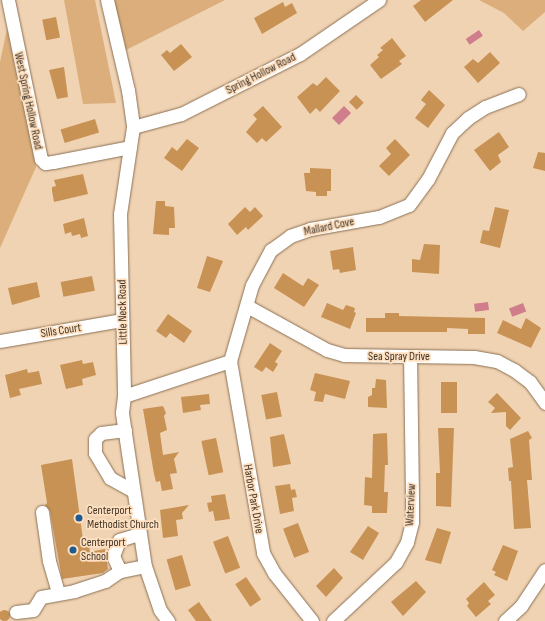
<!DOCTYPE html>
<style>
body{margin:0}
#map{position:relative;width:545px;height:621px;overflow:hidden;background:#f0d3b3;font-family:"Sofia Sans Condensed",sans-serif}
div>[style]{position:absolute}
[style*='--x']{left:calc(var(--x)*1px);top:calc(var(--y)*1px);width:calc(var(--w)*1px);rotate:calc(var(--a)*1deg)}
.green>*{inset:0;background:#dbae7b}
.water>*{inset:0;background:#d07e8c;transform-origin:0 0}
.building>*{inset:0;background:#c89254;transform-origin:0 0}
.round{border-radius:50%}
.roads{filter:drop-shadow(0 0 1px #8a7053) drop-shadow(0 0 1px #8a7053)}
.minor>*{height:13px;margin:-6.5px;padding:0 6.5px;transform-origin:6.5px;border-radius:6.5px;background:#fff}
.dots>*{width:11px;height:11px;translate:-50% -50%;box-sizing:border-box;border:2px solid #fee0c0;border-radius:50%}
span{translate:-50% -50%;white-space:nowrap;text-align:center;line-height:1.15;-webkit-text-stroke:3.5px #fee0c0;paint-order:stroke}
.street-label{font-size:12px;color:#3f3327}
.poi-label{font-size:12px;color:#3f3327}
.left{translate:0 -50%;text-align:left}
</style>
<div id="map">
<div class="green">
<i style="clip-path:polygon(64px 0,95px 0,116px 103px,83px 104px)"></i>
<i style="clip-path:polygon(114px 0,225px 0,126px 50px)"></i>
<i style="clip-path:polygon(479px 0,545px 0,545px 12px,523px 31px,504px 13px)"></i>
<i style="clip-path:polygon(7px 29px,36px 167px,0 248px,0 62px)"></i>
</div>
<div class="water">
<i style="left:479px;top:30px;width:7px;height:16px;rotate:56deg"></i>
<i style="left:344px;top:106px;width:10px;height:17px;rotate:45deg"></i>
<i style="left:488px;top:302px;width:8px;height:14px;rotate:83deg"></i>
<i style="left:523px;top:303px;width:9px;height:15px;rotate:69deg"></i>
</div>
<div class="building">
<i style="clip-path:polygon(421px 0,453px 0,425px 22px,413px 6px)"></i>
<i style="clip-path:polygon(283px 2px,285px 7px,292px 3px,297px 13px,262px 34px,254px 18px)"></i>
<i style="left:56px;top:17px;width:21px;height:14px;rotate:79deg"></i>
<i style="clip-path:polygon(392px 38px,406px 56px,399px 61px,402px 64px,381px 79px,370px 65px,379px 57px,377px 55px,383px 50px,380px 48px)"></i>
<i style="clip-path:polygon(181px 44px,192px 57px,174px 71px,161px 55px,167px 50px,170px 53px)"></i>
<i style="clip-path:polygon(490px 52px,500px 63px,478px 83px,464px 67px,473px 59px,478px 63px)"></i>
<i style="clip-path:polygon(64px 67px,68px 97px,57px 99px,49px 70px)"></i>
<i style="clip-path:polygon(326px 77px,340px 91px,320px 112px,316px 108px,310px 114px,297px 97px,313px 83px,317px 86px)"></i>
<i style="clip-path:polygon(429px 90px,445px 105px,428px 128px,415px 118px,426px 104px,421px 100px)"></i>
<i style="left:356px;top:95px;width:11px;height:10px;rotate:45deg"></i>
<i style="clip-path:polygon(263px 106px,282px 127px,266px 142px,262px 138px,257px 143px,246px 132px,257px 119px,253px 115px)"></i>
<i style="left:95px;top:119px;width:14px;height:36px;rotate:73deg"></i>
<i style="clip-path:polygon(499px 132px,509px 147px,498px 155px,501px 162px,490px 171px,474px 150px)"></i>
<i style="clip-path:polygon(187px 139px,199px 148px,182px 171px,164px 158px,172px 147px,177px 151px)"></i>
<i style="clip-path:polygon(395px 139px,410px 155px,389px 176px,379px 166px,391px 154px,386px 148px)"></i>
<i style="clip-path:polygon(538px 152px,545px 153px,545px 171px,533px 168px)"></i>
<i style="clip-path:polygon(310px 168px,331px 169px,331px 191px,327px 191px,327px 196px,316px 196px,316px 192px,306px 191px,304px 173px,310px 173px)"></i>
<i style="clip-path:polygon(83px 174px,88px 194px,54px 202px,52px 191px,52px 187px,56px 186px,54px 180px)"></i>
<i style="clip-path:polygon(156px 201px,165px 201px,165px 206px,174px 207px,175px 228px,169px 228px,169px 235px,153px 234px)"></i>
<i style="clip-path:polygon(245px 207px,250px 212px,255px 207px,263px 216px,248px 230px,246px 227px,237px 235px,228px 224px)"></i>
<i style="clip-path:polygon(495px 207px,509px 210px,500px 248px,480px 243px,483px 230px,489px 231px)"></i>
<i style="clip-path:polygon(84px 218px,88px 236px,81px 238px,80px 234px,72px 236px,71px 232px,65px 234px,63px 224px)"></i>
<i style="clip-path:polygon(424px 244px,440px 245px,439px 274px,412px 272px,412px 259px,420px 260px)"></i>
<i style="clip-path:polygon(353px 247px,356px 270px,340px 273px,339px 269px,333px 270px,330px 251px)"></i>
<i style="clip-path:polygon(207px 256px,223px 261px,210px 292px,197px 288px)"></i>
<i style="clip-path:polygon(283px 273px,303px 286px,308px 278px,319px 285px,304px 307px,274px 288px)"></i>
<i style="left:92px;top:276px;width:15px;height:32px;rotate:79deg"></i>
<i style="clip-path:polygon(37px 282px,40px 297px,12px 305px,8px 288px)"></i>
<i style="clip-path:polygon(327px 303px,343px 310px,346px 305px,355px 308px,354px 312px,356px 313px,350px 329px,321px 317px)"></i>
<i style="clip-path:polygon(385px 313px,399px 313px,399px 316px,485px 318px,485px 334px,468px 334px,468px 329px,447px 328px,447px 332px,366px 332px,366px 318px,385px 318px)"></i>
<i style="clip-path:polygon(168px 314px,192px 331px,184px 343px,170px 333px,166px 338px,156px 331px)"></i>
<i style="clip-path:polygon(526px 318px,541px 328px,531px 348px,497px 333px,503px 320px,521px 329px)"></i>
<i style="clip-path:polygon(270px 343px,282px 351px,275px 362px,278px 364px,273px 372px,266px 367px,262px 372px,254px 367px)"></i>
<i style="clip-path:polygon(82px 360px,83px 364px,93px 362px,96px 375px,82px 379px,83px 385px,66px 389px,60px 365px)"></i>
<i style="clip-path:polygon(27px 369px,28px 373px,39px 371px,42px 384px,19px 389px,21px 395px,10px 398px,5px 375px)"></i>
<i style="clip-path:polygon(315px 373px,350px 381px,345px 399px,325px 394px,323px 402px,314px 401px,316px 392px,310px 390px)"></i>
<i style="clip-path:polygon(376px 379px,386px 380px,387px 408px,368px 407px,368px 397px,372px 395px,372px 388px,375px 388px)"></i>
<i style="left:441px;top:382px;width:16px;height:31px"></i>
<i style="left:277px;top:392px;width:25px;height:16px;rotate:79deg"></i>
<i style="clip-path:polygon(497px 393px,521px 418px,510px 430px,506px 426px,506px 412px,491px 413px,495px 408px,488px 402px)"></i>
<i style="clip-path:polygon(209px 394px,210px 404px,200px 405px,201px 410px,183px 413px,181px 397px)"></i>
<i style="clip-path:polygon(163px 406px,166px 413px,164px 416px,167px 430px,160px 433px,163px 455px,179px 452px,174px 459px,177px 473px,170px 474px,173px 489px,162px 491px,160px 481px,156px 482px,154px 474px,143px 409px)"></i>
<i style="clip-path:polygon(438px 428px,454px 428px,451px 507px,436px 506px,436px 473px,440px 473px)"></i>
<i style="clip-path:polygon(528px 431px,532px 438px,529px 440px,532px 480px,527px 480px,531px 528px,514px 529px,511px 481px,509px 481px,508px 468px,513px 467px,510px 439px)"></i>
<i style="clip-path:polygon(387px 433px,388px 465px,385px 465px,384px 492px,388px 492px,387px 513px,372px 513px,372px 506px,364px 505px,365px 477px,372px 478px,373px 434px)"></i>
<i style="clip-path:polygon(284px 434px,291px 464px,273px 467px,270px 437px)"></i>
<i style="left:216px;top:438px;width:35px;height:15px;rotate:78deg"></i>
<i style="clip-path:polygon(72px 459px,84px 547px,89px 546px,90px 552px,105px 549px,108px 569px,103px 573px,62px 579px,50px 511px,45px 505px,47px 503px,41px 465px)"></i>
<i style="clip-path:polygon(290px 484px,291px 490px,295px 489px,297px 497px,292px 498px,294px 511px,280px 514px,275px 486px)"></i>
<i style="clip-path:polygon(225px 494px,230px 519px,215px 521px,213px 511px,209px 512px,207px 503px,212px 502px,211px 496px)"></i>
<i style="clip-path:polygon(189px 505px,182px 513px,183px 519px,176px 520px,178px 536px,163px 538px,160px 510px)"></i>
<i style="left:298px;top:523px;width:31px;height:16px;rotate:69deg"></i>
<i style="clip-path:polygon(368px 526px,379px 533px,363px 560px,350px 552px)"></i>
<i style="clip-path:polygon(437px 528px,451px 532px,441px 564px,425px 560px)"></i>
<i style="left:228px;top:536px;width:34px;height:16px;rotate:69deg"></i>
<i style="clip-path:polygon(503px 545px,518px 551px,507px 581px,494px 575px,496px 572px,492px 570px)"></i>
<i style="left:182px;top:555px;width:32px;height:16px;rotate:74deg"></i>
<i style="clip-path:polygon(334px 568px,343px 578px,326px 597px,316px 586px)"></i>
<i style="left:246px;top:577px;width:27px;height:13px;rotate:56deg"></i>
<i style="clip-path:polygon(416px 581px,426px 592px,403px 616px,391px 602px)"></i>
<i style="clip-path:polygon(484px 582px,495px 595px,488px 601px,491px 604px,476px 617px,467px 606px,469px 603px,466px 599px)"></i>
<i style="clip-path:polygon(199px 602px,212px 621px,196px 621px,188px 610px)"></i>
<i class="round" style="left:-1.5px;top:609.5px;width:11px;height:11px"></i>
</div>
<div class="roads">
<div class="minor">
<i style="--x:8;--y:0;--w:162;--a:78.3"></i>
<i style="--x:41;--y:159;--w:6;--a:45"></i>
<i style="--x:45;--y:163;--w:8;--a:-7"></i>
<i style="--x:53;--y:162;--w:78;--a:-11"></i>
<i style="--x:107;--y:0;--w:92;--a:76.9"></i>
<i style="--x:128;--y:90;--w:37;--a:82"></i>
<i style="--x:133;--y:127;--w:88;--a:98.5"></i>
<i style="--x:120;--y:214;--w:182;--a:88.7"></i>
<i style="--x:124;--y:396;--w:17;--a:97"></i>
<i style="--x:122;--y:413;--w:155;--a:81.5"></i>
<i style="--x:145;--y:566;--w:46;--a:71.2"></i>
<i style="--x:160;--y:610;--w:14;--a:54"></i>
<i style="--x:133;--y:127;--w:50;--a:-15.2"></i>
<i style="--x:181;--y:114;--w:133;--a:-26.8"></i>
<i style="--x:300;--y:54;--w:96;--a:-34.4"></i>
<i style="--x:247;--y:306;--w:91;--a:28.8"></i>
<i style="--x:327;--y:350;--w:18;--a:16"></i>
<i style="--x:344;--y:355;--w:130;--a:0.9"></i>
<i style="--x:474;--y:357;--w:23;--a:10"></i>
<i style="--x:497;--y:361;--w:19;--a:28"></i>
<i style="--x:514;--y:370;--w:20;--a:37"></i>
<i style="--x:530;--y:382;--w:26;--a:54"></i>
<i style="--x:0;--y:341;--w:124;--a:-9.8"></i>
<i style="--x:230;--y:361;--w:195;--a:80.2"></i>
<i style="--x:263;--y:553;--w:23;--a:61"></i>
<i style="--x:274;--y:573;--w:61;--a:51.6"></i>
<i style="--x:124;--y:396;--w:112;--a:-18.3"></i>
<i style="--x:230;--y:361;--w:79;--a:-73.9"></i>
<i style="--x:252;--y:285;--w:40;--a:-62"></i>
<i style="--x:271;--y:250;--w:24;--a:-36"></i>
<i style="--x:290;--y:236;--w:21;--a:-19"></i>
<i style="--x:310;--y:229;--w:70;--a:-9.9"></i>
<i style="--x:379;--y:217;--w:32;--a:-22"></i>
<i style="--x:409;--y:205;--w:32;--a:-54"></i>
<i style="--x:428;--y:179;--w:52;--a:-62.4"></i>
<i style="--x:452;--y:133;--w:22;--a:-43"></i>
<i style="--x:468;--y:118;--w:20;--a:-33"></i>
<i style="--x:485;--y:107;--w:36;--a:-21"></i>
<i style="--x:125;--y:430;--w:24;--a:173"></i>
<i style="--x:101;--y:433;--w:8;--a:135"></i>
<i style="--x:95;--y:439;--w:14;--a:90"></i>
<i style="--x:95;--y:453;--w:29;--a:59"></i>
<i style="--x:110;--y:478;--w:26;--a:29"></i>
<i style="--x:42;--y:512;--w:49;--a:81.9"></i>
<i style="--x:49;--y:561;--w:33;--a:74"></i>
<i style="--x:120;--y:571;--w:17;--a:-115"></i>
<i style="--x:113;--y:556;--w:17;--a:-69"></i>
<i style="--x:119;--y:540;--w:21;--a:-17"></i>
<i style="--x:16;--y:612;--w:17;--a:-7"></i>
<i style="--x:33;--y:610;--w:15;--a:-58"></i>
<i style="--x:41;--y:597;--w:34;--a:-10"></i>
<i style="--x:74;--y:591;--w:33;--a:-18"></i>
<i style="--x:105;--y:581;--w:18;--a:-34"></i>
<i style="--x:120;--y:571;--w:25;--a:-11"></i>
<i style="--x:333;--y:621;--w:86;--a:-43.1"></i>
<i style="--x:396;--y:562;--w:23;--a:-61"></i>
<i style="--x:407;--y:542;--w:21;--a:-76"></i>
<i style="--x:412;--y:522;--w:25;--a:-90"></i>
<i style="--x:412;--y:497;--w:140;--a:-90.8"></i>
<i style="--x:505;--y:621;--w:22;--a:-43"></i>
<i style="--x:521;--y:606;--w:43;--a:-56.3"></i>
</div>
</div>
<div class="dots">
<i style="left:79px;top:518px;background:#1d5b91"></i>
<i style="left:73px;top:550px;background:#1d5b91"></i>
</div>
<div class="street-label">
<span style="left:261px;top:74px;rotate:-27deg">Spring Hollow Road</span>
<span style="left:28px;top:101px;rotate:78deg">West Spring Hollow Road</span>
<span style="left:329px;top:227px;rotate:-12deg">Mallard Cove</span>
<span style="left:123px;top:312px;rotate:-91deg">Little Neck Road</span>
<span style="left:61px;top:331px;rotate:-9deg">Sills Court</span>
<span style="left:399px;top:357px">Sea Spray Drive</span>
<span style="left:253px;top:499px;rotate:80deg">Harbor Park Drive</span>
<span style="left:411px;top:505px;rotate:-87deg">Waterview</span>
</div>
<div class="poi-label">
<span class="left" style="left:87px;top:518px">Centerport<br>Methodist Church</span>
<span class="left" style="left:81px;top:550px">Centerport<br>School</span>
</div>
</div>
